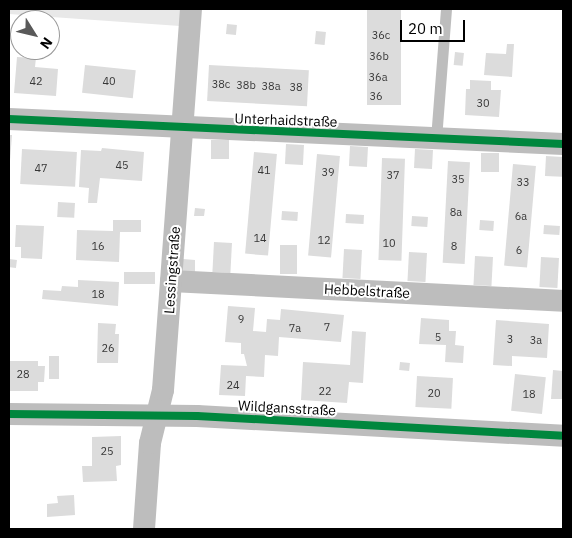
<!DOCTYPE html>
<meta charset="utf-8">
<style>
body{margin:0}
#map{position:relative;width:572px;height:538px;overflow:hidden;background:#fff;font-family:"IBM Plex Sans",sans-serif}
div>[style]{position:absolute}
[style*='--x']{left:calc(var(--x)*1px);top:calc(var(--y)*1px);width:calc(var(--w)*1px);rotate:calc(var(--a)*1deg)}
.green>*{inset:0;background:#e8e8e8}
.building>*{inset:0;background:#dcdcdc;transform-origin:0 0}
.lane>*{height:11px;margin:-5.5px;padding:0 5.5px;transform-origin:5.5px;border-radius:5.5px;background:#bdbdbd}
.street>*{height:22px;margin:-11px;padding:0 11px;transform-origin:11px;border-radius:11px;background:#bdbdbd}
.cycleway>*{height:8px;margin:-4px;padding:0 4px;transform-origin:4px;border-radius:4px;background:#00873e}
span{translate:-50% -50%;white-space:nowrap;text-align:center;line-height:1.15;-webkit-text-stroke:4px #fff;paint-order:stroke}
.number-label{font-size:11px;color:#373737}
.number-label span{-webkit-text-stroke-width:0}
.street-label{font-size:14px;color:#000}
.frame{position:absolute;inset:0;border:10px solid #000;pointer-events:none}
.north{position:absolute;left:10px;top:10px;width:50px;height:50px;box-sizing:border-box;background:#fff;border:1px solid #999;border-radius:50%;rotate:126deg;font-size:14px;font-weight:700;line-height:20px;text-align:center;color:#000}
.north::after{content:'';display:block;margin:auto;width:18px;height:22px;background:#595959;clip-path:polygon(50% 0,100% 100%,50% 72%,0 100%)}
.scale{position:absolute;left:400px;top:20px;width:65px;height:22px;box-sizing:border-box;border:2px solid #000;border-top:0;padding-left:6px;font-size:15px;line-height:18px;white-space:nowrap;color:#000;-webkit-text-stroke:4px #fff;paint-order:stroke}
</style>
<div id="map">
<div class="green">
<i style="clip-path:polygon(9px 9px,181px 9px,180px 26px,9px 14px)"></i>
</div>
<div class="building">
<i style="left:367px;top:9px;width:34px;height:96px"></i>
<i style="left:227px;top:24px;width:10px;height:10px;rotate:6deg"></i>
<i style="left:316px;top:31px;width:10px;height:13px;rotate:6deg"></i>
<i style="clip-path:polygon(507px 44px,514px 44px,512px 77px,484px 75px,486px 53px,506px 54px)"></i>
<i style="left:455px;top:52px;width:9px;height:13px;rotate:6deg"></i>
<i style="clip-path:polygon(17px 57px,36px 58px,35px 67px,58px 69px,56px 96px,14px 93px)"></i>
<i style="left:85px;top:65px;width:51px;height:28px;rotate:6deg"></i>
<i style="left:209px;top:65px;width:100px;height:36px;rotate:3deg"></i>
<i style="clip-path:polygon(470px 80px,491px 81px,491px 90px,501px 90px,499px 117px,465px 115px,466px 89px,470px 89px)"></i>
<i style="clip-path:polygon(9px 135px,12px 135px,10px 161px,9px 161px)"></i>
<i style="left:211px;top:140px;width:18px;height:19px"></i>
<i style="left:286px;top:144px;width:18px;height:20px;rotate:3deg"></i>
<i style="left:350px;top:146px;width:18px;height:20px;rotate:3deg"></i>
<i style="clip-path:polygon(102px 148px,144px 152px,142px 181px,100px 178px,97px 203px,88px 203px,89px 188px,79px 187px,81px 150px,101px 151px)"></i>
<i style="left:22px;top:149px;width:55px;height:35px;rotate:3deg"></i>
<i style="left:415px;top:149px;width:18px;height:19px;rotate:3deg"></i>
<i style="left:254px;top:152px;width:23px;height:102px;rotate:5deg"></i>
<i style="left:481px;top:153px;width:18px;height:19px"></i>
<i style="left:317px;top:154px;width:23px;height:102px;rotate:5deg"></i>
<i style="left:546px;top:156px;width:17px;height:20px;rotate:3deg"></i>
<i style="left:382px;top:158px;width:23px;height:102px;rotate:2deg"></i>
<i style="left:448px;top:161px;width:22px;height:102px;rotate:3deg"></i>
<i style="left:513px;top:164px;width:23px;height:102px;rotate:5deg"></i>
<i style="left:58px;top:202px;width:17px;height:15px;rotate:3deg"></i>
<i style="clip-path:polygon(195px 208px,205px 209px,204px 216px,194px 216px)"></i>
<i style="left:282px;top:211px;width:16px;height:9px;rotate:4deg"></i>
<i style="left:346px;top:214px;width:18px;height:9px;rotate:3deg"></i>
<i style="left:412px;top:216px;width:16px;height:10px;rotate:4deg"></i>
<i style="clip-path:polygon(113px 220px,141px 220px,141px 232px,120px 232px,119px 262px,76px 260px,77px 230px,113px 231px)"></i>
<i style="left:480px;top:220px;width:14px;height:10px;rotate:4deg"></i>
<i style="clip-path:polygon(16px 225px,44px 226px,42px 259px,21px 258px,21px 247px,15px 247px)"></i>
<i style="left:544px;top:225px;width:16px;height:9px;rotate:4deg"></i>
<i style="left:214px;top:242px;width:18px;height:30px;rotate:3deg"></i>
<i style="left:280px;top:245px;width:17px;height:29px"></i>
<i style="left:344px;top:249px;width:18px;height:29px;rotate:3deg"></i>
<i style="left:409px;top:252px;width:18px;height:29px;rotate:3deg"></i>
<i style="left:475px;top:256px;width:18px;height:29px;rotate:3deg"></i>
<i style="left:541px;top:257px;width:18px;height:30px;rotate:3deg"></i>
<i style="left:9px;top:259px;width:8px;height:8px;rotate:7deg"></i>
<i style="clip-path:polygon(183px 259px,195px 260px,195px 272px,183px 271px)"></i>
<i style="left:124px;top:272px;width:31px;height:12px"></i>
<i style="clip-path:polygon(78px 280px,119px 282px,118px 306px,42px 299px,43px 290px,61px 291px,62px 286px,78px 287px)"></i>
<i style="clip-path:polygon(228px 306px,255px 308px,253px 331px,266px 332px,267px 319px,280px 320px,281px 309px,344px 315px,341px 342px,279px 337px,278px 356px,265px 355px,264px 377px,246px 376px,245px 396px,219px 395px,221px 365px,247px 366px,244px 354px,241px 354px,241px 343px,225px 342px)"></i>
<i style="clip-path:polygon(421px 318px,449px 320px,449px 331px,456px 331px,455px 345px,464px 346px,463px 363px,445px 362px,446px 345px,419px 344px)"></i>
<i style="clip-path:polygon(496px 320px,549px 324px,547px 358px,512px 356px,512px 366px,493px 365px)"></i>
<i style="clip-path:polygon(98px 323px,116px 324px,115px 334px,119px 334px,118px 363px,97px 363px)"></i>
<i style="clip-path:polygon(352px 331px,366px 332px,363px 383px,349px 382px,347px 403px,301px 400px,303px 362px,350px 365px)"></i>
<i style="left:49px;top:356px;width:10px;height:23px"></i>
<i style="clip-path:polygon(9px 361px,38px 361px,38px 366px,45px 366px,44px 382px,38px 382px,38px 391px,9px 391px)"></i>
<i style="left:400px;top:362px;width:10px;height:8px;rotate:6deg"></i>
<i style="clip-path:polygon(553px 370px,563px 371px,563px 399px,551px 399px)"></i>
<i style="left:515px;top:374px;width:31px;height:37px;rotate:6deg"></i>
<i style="left:417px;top:376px;width:36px;height:31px;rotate:3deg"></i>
<i style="clip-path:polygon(121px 436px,121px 465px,116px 466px,117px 481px,83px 482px,82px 466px,92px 466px,92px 437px)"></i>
<i style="clip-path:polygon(74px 495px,75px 515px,47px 517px,47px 504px,58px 503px,57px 496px)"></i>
</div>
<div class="lane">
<i style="--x:436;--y:139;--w:130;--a:-85.6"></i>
</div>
<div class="street">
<i style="--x:9;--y:119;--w:555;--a:2.58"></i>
<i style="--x:171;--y:281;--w:393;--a:2.9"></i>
<i style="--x:9;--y:414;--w:188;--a:0.6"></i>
<i style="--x:197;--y:416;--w:367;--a:3.1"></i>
<i style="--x:144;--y:529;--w:86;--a:-86"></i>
<i style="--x:150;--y:443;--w:55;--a:-76.2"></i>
<i style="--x:163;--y:390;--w:382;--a:-85.8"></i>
</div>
<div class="cycleway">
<i style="--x:9;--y:119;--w:555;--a:2.58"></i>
<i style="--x:9;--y:414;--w:188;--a:0.6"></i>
<i style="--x:197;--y:416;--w:367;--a:3.1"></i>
</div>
<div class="number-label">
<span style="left:381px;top:35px">36c</span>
<span style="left:379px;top:56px">36b</span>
<span style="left:378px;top:77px">36a</span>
<span style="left:36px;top:81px">42</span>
<span style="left:109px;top:81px">40</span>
<span style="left:221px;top:84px">38c</span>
<span style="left:246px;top:85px">38b</span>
<span style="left:271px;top:86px">38a</span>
<span style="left:296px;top:87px">38</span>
<span style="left:376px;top:96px">36</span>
<span style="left:483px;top:103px">30</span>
<span style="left:122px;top:165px">45</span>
<span style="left:41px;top:168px">47</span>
<span style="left:264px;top:170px">41</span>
<span style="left:328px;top:172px">39</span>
<span style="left:393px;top:175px">37</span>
<span style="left:458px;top:179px">35</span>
<span style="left:523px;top:182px">33</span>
<span style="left:456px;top:212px">8a</span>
<span style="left:521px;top:216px">6a</span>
<span style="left:260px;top:238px">14</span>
<span style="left:324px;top:240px">12</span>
<span style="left:389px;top:243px">10</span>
<span style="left:98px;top:246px">16</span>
<span style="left:454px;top:246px">8</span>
<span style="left:519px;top:250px">6</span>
<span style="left:98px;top:294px">18</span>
<span style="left:241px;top:319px">9</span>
<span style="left:327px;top:327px">7</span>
<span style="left:295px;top:328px">7a</span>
<span style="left:438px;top:337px">5</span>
<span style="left:510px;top:339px">3</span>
<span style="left:536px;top:340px">3a</span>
<span style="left:108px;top:348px">26</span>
<span style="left:23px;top:374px">28</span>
<span style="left:233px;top:385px">24</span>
<span style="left:325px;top:391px">22</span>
<span style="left:434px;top:393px">20</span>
<span style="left:529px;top:394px">18</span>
<span style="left:107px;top:451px">25</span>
</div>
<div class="street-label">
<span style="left:286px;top:120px;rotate:2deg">Unterhaidstraße</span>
<span style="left:172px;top:270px;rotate:-86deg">Lessingstraße</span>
<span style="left:367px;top:291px;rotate:3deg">Hebbelstraße</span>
<span style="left:287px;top:408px;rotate:3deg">Wildgansstraße</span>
</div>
<div class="frame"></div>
<div class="north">N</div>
<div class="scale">20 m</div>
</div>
